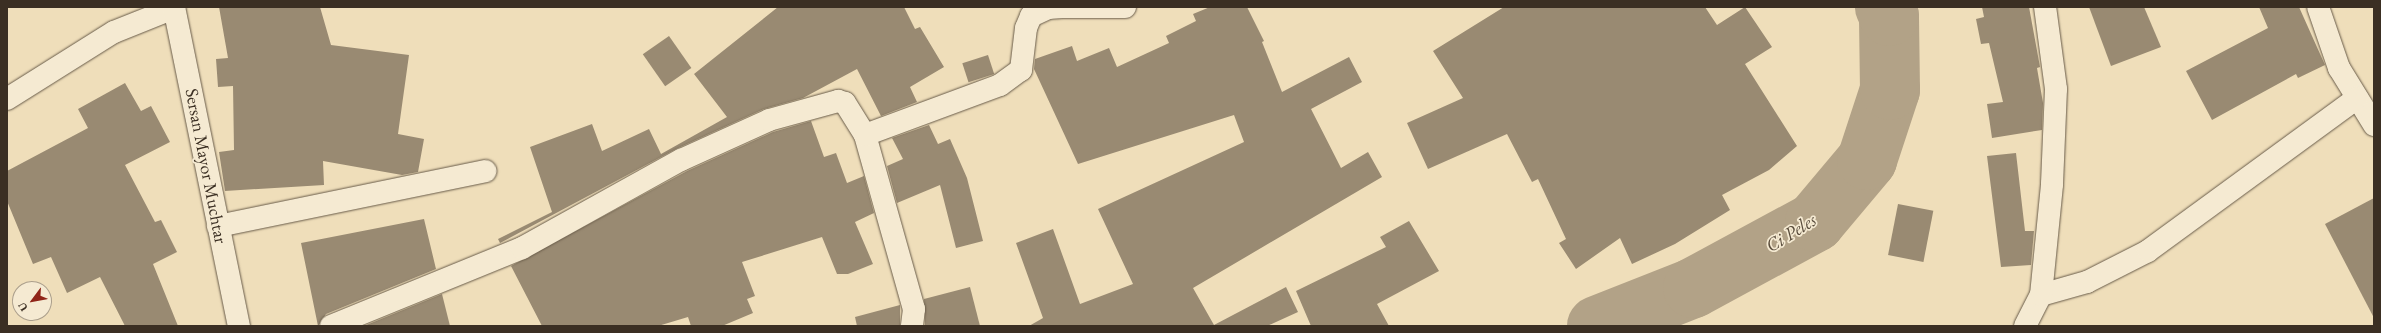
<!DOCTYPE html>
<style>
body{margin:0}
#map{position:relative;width:2381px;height:333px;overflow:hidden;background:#efdeba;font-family:"EB Garamond",serif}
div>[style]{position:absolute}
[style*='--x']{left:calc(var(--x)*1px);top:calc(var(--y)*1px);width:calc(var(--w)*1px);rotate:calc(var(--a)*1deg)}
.river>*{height:60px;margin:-30px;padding:0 30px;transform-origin:30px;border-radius:30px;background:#b2a287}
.building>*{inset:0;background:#998a72;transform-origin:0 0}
.roads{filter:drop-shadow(0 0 1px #685b49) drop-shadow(0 0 1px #685b49)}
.minor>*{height:22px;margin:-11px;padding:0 11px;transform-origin:11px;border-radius:11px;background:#f5ead2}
.tertiary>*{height:22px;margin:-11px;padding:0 11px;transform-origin:11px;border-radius:11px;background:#f5ead2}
span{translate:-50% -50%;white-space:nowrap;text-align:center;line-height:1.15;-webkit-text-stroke:3.5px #f5ead2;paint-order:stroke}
.street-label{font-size:18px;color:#3b2f23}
.water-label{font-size:19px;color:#594c3c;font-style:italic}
.frame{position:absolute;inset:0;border:8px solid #3b2f23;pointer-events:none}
.north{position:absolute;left:12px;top:281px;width:40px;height:40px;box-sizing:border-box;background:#f5ead2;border:1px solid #ab9f8c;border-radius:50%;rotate:238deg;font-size:11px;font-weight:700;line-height:16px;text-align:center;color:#3b2f23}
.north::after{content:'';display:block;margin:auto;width:14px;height:18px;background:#8f2418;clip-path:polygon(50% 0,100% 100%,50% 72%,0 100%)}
</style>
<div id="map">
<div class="river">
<i style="--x:1597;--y:326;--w:103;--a:-21.6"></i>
<i style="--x:1693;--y:288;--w:139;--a:-28.4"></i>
<i style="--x:1815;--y:222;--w:81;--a:-50"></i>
<i style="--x:1867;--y:160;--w:74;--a:-71.8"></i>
<i style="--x:1890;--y:90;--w:74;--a:-90.8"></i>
<i style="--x:1889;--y:16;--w:10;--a:-114"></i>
</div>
<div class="building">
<i style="clip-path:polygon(219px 7px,320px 7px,331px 45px,409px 55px,398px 134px,424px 139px,418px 172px,402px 175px,323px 161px,324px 185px,225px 191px,219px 152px,234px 150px,233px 86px,218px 87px,216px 59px,228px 58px)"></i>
<i style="clip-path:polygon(778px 7px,904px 7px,915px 29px,920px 27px,944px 67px,910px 87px,917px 102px,881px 116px,857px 69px,803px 98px,764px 109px,676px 149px,500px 243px,498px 239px,552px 212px,530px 147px,592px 124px,602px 151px,649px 129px,661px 154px,727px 117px,694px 74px)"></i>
<i style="clip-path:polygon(1210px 7px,1247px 7px,1264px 41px,1262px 42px,1282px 92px,1349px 57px,1362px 82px,1311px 109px,1341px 168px,1368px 152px,1382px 177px,1193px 288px,1214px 325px,1286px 287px,1298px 312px,1267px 326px,1029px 326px,1043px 318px,1016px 243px,1053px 229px,1080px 304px,1133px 284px,1098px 209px,1244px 142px,1234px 115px,1078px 164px,1034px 69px,1035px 59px,1072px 46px,1077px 61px,1109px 48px,1117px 67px,1169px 43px,1166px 36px,1196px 21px,1193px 14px)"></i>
<i style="clip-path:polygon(1504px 7px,1705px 7px,1717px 25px,1745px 7px,1772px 47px,1745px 64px,1797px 146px,1769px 170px,1722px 195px,1730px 210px,1675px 244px,1632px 264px,1620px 238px,1576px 269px,1559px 243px,1566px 239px,1538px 179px,1532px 182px,1507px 134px,1428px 169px,1407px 123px,1463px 98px,1433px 51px)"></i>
<i style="clip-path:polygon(1982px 7px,2029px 7px,2040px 67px,2037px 68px,2043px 103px,2042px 130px,1992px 138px,1987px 104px,2003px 102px,1989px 43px,1981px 44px,1976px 19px,1984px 17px)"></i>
<i style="clip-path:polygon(2089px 7px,2144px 7px,2161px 47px,2111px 66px)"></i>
<i style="clip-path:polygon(2259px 7px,2299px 7px,2325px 65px,2298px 78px,2296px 74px,2212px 120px,2186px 71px,2268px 28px)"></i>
<i style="left:669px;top:36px;width:39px;height:32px;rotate:55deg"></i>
<i style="left:988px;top:55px;width:20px;height:27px;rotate:72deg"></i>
<i style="clip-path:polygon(125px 83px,141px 111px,151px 106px,170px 142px,125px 165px,155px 222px,161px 220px,177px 252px,153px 264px,178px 326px,125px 326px,100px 277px,67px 293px,51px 257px,33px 264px,7px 201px,7px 171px,88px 128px,78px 109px)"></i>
<i style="clip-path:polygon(811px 121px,824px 157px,836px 153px,847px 183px,864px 176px,874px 213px,855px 222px,873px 264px,848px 274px,837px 274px,822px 237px,742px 262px,755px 296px,747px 299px,753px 313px,722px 326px,691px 326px,688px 317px,658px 326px,542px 326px,511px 266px,687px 171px,773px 132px)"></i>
<i style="clip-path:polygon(929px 125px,938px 144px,950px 139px,967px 178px,983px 241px,956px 248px,940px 185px,897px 203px,887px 166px,903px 159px,892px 138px)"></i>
<i style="clip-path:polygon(2016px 153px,2025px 231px,2034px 231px,2031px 265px,2001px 267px,1987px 156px)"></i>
<i style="clip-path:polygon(2374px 198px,2374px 318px,2325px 224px)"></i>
<i style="left:1898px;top:204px;width:36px;height:52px;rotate:11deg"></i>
<i style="clip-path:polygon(424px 219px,436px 269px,326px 314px,318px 326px,301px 243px)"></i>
<i style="clip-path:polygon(1409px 221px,1439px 271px,1377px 304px,1389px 326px,1311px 326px,1296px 291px,1386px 247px,1380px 237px)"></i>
<i style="clip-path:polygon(970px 287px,980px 326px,925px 326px,924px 299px)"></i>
<i style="clip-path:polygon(442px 294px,450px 326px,364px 326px)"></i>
<i style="clip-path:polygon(900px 305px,900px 326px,857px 326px,855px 317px)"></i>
</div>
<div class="roads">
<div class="minor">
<i style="--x:1063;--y:7;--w:62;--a:0"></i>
<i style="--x:2318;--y:7;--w:65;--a:71"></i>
<i style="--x:2339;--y:68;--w:67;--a:58.4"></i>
<i style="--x:7;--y:99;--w:126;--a:-32.1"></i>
<i style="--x:114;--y:32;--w:65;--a:-21.8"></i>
<i style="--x:865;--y:135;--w:181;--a:74.3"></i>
<i style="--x:914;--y:309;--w:17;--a:97"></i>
<i style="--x:218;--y:226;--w:273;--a:-11.6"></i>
<i style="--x:2041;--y:295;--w:48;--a:-15.8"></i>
<i style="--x:2087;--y:282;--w:68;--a:-26.9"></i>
<i style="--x:2148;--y:251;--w:259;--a:-36.2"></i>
<i style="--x:331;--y:326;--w:206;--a:-22.2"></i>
<i style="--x:522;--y:248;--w:182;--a:-29"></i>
<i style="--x:681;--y:160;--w:97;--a:-24.4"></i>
<i style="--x:769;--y:120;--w:72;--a:-15.4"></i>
<i style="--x:838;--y:101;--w:7;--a:16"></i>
<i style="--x:845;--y:103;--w:38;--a:58"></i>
<i style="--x:865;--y:135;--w:144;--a:-20.3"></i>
<i style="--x:1000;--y:85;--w:26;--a:-36"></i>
<i style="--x:1021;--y:70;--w:42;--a:-83.2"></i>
<i style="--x:1026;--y:28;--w:13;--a:-67"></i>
<i style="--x:1031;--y:16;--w:19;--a:-25"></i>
<i style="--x:1048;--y:8;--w:14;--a:-4"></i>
<i style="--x:2025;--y:326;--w:35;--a:-63"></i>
<i style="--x:2041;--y:295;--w:112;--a:-84.3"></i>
<i style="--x:2052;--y:184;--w:95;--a:-87.6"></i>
<i style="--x:2056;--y:89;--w:83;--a:-97.6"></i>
</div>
<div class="tertiary">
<i style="--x:174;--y:7;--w:326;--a:78.5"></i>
</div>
</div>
<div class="street-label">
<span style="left:206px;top:166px;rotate:79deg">Sersan Mayor Muchtar</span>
</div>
<div class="water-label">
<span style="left:1791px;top:233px;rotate:-32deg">Ci Peles</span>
</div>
<div class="frame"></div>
<div class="north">U</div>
</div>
